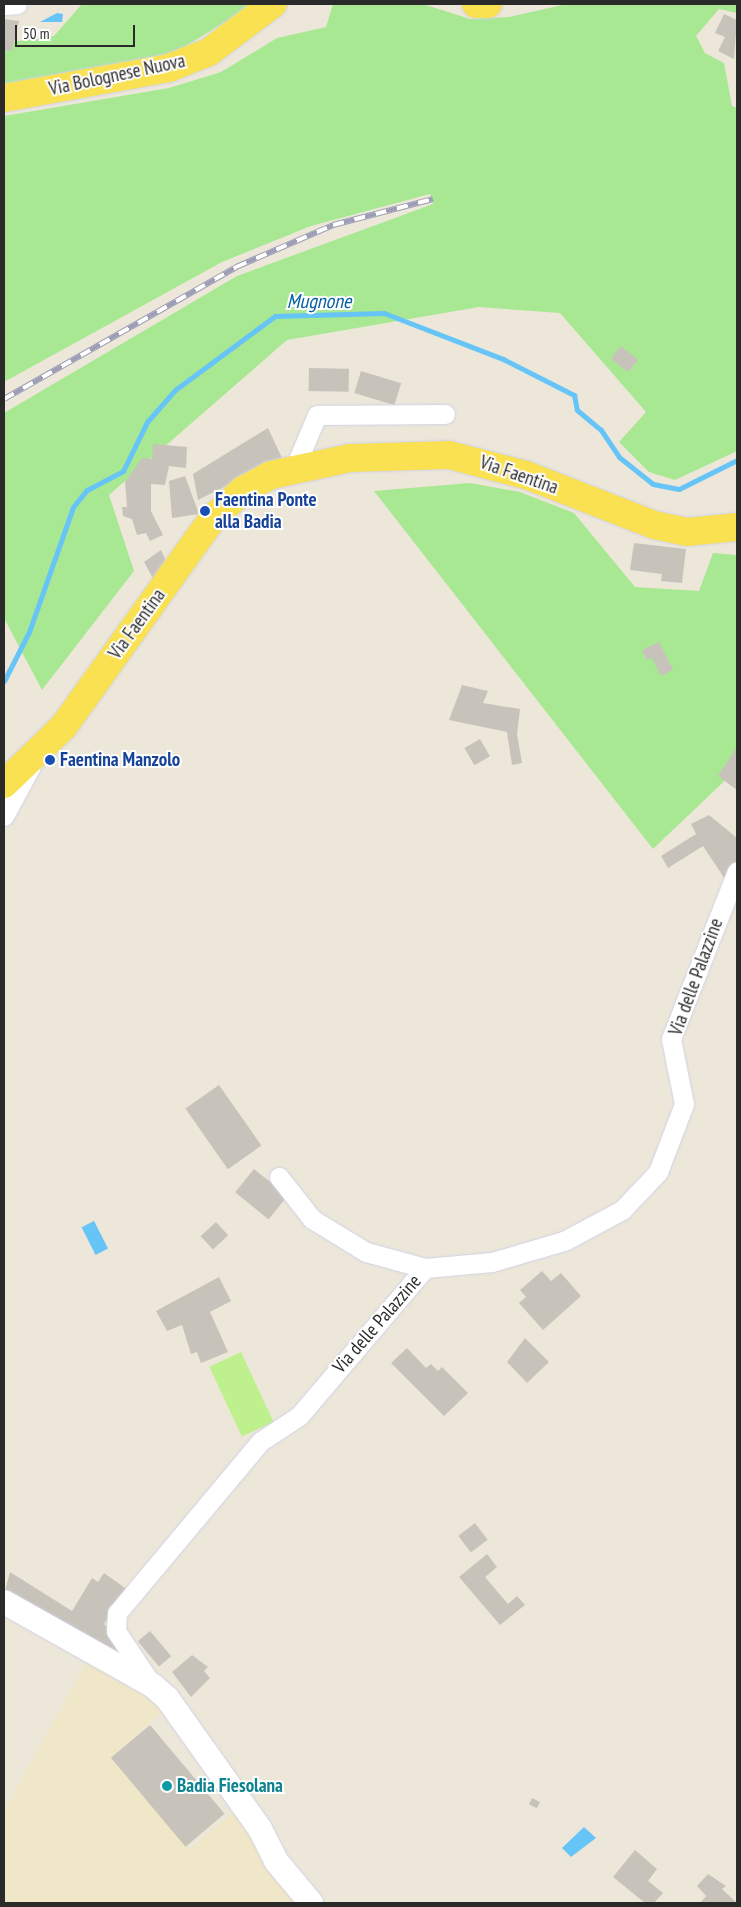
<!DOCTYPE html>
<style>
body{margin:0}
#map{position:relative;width:741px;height:1907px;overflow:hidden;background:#ede7da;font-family:"PT Sans Narrow",sans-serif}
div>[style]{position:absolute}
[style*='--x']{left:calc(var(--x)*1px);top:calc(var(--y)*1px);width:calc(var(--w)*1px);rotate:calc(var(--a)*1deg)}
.education>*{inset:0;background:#f0e6c8}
.green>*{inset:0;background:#a8e893}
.pitch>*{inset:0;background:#bef08e;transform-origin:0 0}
.water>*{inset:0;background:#66c4f7;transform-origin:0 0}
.stream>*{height:5px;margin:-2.5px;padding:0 2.5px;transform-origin:2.5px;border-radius:2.5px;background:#66c4f7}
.building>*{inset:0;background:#c8c3ba;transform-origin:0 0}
.roads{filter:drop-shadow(0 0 1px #d0d2e4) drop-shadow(0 0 1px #d0d2e4)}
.minor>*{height:19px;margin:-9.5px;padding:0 9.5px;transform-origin:9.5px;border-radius:9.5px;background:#fff}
.tertiary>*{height:24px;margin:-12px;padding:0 12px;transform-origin:12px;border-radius:12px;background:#fff}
.primary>*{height:28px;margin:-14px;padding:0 14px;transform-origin:14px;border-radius:14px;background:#fae152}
.rail>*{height:5.5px;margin-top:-2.75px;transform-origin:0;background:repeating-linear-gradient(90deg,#fff 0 11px,#9d9eb6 0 22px);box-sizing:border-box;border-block:1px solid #9d9eb6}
.dots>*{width:14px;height:14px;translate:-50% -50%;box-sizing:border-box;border:2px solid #fff;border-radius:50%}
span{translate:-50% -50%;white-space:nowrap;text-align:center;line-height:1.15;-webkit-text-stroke:4px #fff;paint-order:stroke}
.street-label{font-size:19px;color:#2a2a2a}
.transit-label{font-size:19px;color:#164399;font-weight:700}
.left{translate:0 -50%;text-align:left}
.culture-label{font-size:19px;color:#0d838f;font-weight:700}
.water-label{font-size:20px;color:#045fa3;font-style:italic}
.frame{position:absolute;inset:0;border:5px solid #2a2a2a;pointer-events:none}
.scale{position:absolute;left:15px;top:25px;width:120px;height:22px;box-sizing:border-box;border:2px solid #2a2a2a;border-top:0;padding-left:6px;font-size:15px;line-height:18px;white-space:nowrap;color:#2a2a2a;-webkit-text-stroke:4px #fff;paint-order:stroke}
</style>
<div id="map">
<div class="education">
<i style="clip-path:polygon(87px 1661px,166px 1708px,111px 1758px,190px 1849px,234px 1812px,302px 1903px,4px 1903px,4px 1811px)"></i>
</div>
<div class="green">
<i style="clip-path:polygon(82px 4px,254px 4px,176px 52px,4px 86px,4px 43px,54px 36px)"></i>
<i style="clip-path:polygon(333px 4px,423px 4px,470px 19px,509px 17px,567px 4px,737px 4px,737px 13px,719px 9px,696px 36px,705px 53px,724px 63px,732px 106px,737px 108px,737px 451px,675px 480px,649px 472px,619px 442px,646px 412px,560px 313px,479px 307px,287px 340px,109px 495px,134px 571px,42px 690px,4px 618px,4px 413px,237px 276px,433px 204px,430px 194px,311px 226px,222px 262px,4px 382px,4px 116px,169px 88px,221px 72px,277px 38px,326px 27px)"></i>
<i style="clip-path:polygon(470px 483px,520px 492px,574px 513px,635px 587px,699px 591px,713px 553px,737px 555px,737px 769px,653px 849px,374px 491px)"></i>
</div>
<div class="pitch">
<i style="left:241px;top:1352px;width:77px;height:35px;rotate:65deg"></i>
</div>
<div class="water">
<i style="clip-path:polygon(57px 13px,63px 14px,62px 22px,40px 22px)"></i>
<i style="left:94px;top:1221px;width:31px;height:14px;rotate:63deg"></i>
<i style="clip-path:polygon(584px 1827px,596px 1838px,571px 1857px,562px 1848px)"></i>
</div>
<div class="stream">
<i style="--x:4;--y:681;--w:55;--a:-63"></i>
<i style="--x:29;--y:632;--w:133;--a:-70.6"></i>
<i style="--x:73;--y:507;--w:22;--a:-51"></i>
<i style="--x:87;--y:490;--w:41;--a:-27.8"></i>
<i style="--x:123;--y:471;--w:55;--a:-63.9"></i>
<i style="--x:147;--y:422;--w:43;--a:-48.8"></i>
<i style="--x:175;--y:390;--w:124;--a:-36.5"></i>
<i style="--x:275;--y:316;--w:109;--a:-1.6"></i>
<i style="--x:384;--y:313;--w:128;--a:21.1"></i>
<i style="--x:503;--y:359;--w:80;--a:26.9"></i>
<i style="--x:574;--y:395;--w:15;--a:79"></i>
<i style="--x:577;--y:410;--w:31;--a:40"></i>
<i style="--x:601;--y:430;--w:32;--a:56"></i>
<i style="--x:619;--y:457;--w:43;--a:38.5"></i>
<i style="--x:653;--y:484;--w:26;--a:11"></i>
<i style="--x:679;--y:489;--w:65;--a:-26.6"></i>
</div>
<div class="building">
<i style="clip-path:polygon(724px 14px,737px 20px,734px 59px,718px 51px,725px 37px,715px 33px)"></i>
<i style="clip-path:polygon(4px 19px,19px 21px,12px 51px,4px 50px)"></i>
<i style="left:621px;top:346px;width:22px;height:16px;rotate:39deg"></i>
<i style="left:309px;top:368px;width:40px;height:23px;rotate:1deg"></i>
<i style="left:361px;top:371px;width:42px;height:23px;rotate:17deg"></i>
<i style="clip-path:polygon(268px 428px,282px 458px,198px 500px,193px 474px)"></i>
<i style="clip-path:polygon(153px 444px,187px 447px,186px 468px,169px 466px,165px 485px,151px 484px,151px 511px,163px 535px,150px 541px,146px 533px,137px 535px,132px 519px,123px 516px,122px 507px,127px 507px,125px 482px,142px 458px,152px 459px)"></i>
<i style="clip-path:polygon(185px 476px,199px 514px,172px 518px,169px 481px)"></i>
<i style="clip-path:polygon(634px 543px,686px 549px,682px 583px,661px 581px,662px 574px,630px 570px)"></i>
<i style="clip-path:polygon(161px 550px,168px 565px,156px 584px,144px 562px)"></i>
<i style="clip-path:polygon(659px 642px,673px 670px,661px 676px,652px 658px,647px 660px,642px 650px)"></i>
<i style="clip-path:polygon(462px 685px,488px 691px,483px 703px,520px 709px,517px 734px,522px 763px,512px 765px,507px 732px,449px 720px)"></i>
<i style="left:480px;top:739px;width:20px;height:18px;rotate:60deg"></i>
<i style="clip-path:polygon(737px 747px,737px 790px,718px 776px)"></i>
<i style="clip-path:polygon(709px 815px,737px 838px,737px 860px,727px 882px,703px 846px,668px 868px,661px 856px,696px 834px,691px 824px)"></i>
<i style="left:219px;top:1085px;width:74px;height:41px;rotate:55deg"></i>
<i style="left:254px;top:1169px;width:43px;height:30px;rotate:39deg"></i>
<i style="left:216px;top:1222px;width:18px;height:21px;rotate:47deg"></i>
<i style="clip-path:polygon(542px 1271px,551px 1281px,561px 1273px,581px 1296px,543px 1330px,519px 1303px,526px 1297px,520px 1290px)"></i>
<i style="clip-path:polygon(219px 1277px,231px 1301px,210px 1312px,228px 1352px,201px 1363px,197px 1352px,191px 1354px,182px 1325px,167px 1331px,156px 1311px)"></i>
<i style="clip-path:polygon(525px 1338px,549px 1362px,527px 1383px,507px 1362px)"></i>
<i style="clip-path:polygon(407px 1348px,426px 1368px,431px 1364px,438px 1371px,442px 1367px,468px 1393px,444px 1416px,391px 1363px)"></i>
<i style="left:475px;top:1523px;width:21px;height:21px;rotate:53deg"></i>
<i style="clip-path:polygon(487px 1554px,497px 1567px,485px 1577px,508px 1604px,517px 1596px,525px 1605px,500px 1625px,459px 1577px)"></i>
<i style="clip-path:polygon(10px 1572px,72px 1611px,92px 1578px,98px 1582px,104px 1573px,128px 1590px,104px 1624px,115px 1637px,124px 1661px,4px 1595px)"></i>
<i style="left:150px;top:1631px;width:33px;height:16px;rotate:50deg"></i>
<i style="clip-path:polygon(192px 1655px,208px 1667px,204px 1671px,210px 1678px,191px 1697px,172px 1672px)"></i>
<i style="left:150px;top:1725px;width:116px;height:51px;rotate:50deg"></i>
<i style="left:532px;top:1798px;width:9px;height:7px;rotate:27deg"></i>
<i style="clip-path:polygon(635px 1850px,657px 1869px,648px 1881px,663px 1893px,654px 1903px,645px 1903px,613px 1877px)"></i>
<i style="clip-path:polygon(708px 1874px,726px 1886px,722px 1889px,737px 1903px,700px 1903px,706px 1896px,697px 1886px)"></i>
</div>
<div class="roads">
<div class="minor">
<i style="--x:4;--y:5;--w:13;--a:-4"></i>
<i style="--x:295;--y:467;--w:56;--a:-67.1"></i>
<i style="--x:317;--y:415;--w:128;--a:-0.4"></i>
<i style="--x:4;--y:816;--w:57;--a:-61.6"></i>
<i style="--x:279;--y:1177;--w:53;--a:51.8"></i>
<i style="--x:312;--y:1219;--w:63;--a:31.4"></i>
<i style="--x:366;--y:1252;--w:61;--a:15.2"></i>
<i style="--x:152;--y:1685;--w:65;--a:-123.7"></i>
<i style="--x:116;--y:1631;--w:18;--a:-87"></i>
<i style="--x:117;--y:1613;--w:224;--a:-50.1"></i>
<i style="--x:261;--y:1441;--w:45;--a:-33.3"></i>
<i style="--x:299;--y:1416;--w:194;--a:-49.6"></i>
<i style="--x:425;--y:1268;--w:67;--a:-5.1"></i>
<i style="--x:492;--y:1262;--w:75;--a:-16.3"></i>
<i style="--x:564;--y:1241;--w:66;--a:-28.1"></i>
<i style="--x:622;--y:1210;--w:52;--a:-46.5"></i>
<i style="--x:658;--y:1172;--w:73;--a:-69.1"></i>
<i style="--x:684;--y:1104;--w:66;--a:-101.3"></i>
<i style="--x:671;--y:1039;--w:180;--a:-68.6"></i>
</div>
<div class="tertiary">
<i style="--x:4;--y:1602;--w:170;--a:29.3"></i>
<i style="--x:152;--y:1685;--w:20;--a:41"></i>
<i style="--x:167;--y:1698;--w:161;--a:54.6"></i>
<i style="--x:260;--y:1829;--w:36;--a:63"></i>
<i style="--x:276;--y:1861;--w:55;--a:50.2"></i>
</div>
<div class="primary">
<i style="--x:476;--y:4;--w:12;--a:0"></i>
<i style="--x:4;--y:98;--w:168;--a:-10.3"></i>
<i style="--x:169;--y:68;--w:43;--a:-21.8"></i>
<i style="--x:209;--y:52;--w:80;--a:-36.9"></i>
<i style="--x:4;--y:784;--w:83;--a:-44"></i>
<i style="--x:64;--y:726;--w:256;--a:-54.4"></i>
<i style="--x:213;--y:518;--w:41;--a:-43"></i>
<i style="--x:243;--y:490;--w:32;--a:-28"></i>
<i style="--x:271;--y:475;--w:81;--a:-12.1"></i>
<i style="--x:350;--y:458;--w:99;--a:-1.7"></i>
<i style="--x:449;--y:455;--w:80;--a:14.6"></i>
<i style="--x:526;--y:475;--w:137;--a:21.3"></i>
<i style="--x:654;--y:525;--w:34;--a:12"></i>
<i style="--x:687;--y:532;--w:50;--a:-5.7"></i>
</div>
</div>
<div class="rail">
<i style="--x:4;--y:399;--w:267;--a:-29.6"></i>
<i style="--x:236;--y:267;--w:106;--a:-23.4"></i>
<i style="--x:333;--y:225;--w:103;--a:-14.6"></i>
</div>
<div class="dots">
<i style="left:205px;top:511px;background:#1a4fb4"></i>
<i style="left:50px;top:760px;background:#1a4fb4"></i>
<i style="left:167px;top:1786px;background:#0f9aa8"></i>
</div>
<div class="street-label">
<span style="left:117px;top:75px;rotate:-12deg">Via Bolognese Nuova</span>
<span style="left:519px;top:475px;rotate:19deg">Via Faentina</span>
<span style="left:137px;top:624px;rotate:-54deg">Via Faentina</span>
<span style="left:696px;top:977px;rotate:-70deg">Via delle Palazzine</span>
<span style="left:377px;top:1324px;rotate:-49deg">Via delle Palazzine</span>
</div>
<div class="transit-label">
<span class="left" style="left:215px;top:511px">Faentina Ponte<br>alla Badia</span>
<span class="left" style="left:60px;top:760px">Faentina Manzolo</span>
</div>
<div class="culture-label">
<span class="left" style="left:177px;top:1786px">Badia Fiesolana</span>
</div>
<div class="water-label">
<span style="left:319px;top:301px">Mugnone</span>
</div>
<div class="frame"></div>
<div class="scale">50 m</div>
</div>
